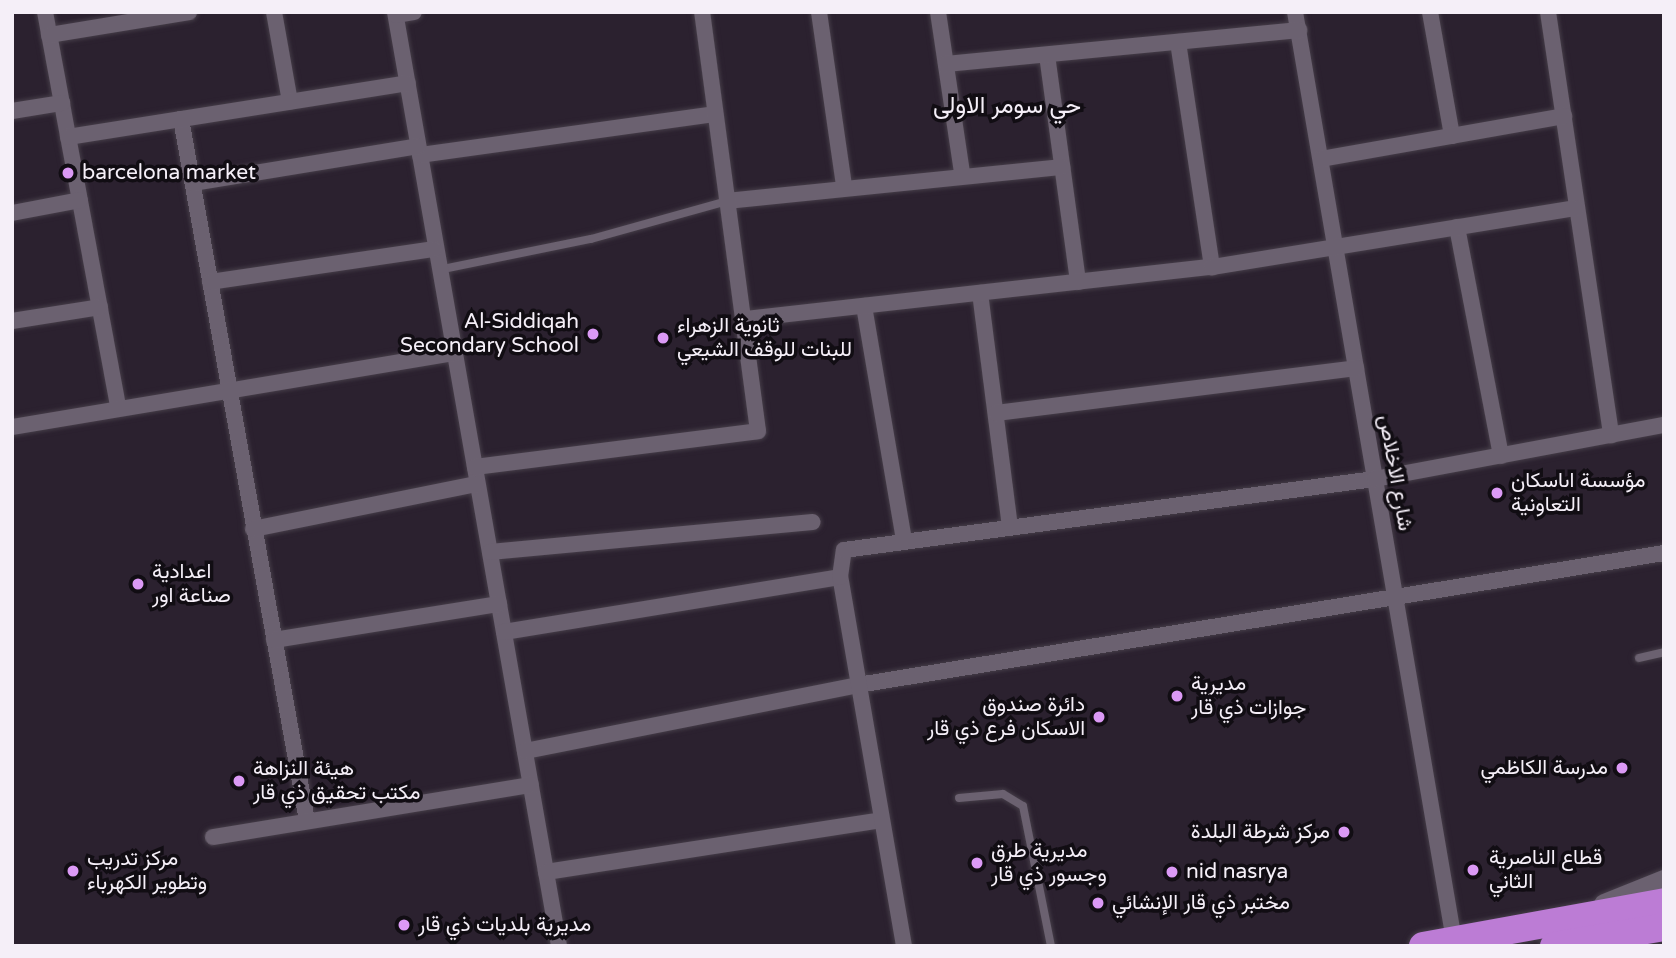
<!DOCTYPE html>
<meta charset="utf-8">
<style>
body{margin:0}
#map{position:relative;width:1676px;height:958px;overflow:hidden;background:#2b212f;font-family:"Varela Round",Vazirmatn,sans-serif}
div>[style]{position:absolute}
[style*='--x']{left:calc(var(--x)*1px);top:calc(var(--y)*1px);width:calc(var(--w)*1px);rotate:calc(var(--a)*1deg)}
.roads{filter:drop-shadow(0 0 2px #453d48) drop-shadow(0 0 2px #453d48)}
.lane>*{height:8px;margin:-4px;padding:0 4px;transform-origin:4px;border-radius:4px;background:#6b6170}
.street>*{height:16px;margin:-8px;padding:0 8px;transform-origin:8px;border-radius:8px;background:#6b6170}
.secondary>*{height:21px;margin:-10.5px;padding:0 10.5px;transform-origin:10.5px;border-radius:10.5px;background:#6b6170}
.highway>*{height:28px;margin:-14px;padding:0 14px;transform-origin:14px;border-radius:14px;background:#bc7cd5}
.dots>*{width:19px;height:19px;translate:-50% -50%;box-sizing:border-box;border:4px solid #110d13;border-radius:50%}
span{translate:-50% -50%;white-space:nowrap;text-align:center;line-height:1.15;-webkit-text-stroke:7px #110d13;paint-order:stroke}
.poi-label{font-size:21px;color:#f5eff8}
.left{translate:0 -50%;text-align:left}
.right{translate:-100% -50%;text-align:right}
.street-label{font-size:21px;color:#f5eff8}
.quarter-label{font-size:24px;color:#f5eff8}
.frame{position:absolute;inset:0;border:14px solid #f5eff8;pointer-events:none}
</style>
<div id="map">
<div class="roads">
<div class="lane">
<i style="--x:438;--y:270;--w:156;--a:-11.5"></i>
<i style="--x:591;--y:239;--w:141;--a:-15.6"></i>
<i style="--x:1639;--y:658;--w:26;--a:-13"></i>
<i style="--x:959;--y:798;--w:44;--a:-5.2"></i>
<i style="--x:1003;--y:794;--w:23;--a:31"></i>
<i style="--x:1023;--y:806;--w:143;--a:78.7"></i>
</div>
<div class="street">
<i style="--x:45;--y:12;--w:402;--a:79.5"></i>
<i style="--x:274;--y:12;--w:91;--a:79.9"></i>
<i style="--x:395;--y:12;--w:948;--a:80.04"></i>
<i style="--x:819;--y:12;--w:176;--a:81.8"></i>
<i style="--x:938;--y:12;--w:163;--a:81.5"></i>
<i style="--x:1295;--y:12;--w:942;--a:80.28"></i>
<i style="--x:1430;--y:12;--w:126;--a:79.9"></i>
<i style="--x:1548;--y:12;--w:428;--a:81.5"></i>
<i style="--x:396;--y:15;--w:18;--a:-9"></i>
<i style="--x:49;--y:35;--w:142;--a:-9.3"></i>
<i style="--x:1178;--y:42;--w:228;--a:81.4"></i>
<i style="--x:1047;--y:55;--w:229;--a:82.2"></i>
<i style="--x:946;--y:64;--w:355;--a:-5.5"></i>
<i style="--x:12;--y:111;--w:51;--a:-9.1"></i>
<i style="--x:181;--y:119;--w:713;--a:79.82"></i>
<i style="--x:68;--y:137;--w:344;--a:-9"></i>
<i style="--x:420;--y:155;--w:298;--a:-7.9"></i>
<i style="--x:1321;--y:159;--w:247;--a:-10"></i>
<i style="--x:193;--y:183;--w:228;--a:-9.3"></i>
<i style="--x:727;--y:201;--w:337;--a:-5.8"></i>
<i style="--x:12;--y:213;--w:69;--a:-10.8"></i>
<i style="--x:1457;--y:227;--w:233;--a:79.1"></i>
<i style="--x:210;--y:282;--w:226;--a:-8.4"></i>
<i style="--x:980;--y:293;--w:235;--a:82.7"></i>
<i style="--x:864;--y:306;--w:236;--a:80.3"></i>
<i style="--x:745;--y:319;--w:470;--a:-6.4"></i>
<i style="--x:1212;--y:267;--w:369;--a:-9.2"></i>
<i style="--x:12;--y:321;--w:89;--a:-9"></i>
<i style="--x:996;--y:413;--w:363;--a:-7.1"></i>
<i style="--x:12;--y:427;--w:447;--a:-9.5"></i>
<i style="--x:475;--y:467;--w:285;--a:-7.2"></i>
<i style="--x:758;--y:431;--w:423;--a:-97.6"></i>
<i style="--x:253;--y:529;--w:228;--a:-11.4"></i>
<i style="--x:490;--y:552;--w:324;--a:-5.3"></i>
<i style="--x:504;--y:632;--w:340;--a:-9.3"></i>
<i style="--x:274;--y:640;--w:228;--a:-9.1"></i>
<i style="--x:525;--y:751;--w:339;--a:-11.2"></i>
<i style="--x:858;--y:685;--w:817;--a:-9.3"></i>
<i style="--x:213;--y:837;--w:322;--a:-9.3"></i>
<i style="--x:546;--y:872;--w:338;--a:-8.8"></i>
<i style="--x:904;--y:946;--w:375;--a:-99.8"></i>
<i style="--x:840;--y:577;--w:27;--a:-82"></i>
<i style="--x:844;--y:550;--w:536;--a:-7.62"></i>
<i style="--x:1375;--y:479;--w:294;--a:-10.6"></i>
</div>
<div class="secondary">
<i style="--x:1604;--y:904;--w:65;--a:-21.8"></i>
</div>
<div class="highway">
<i style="--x:1423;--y:946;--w:245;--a:-10.3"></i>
<i style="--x:1554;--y:946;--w:112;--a:-9.8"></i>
</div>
</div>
<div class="dots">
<i style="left:68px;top:173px;background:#db99f5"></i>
<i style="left:593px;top:334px;background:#db99f5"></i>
<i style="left:663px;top:338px;background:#db99f5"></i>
<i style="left:1497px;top:493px;background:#db99f5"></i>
<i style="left:138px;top:584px;background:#db99f5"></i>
<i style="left:1177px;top:696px;background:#db99f5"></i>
<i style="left:1099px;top:717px;background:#db99f5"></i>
<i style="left:1622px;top:768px;background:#db99f5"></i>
<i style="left:239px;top:781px;background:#db99f5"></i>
<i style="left:1344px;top:832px;background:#db99f5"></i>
<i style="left:977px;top:863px;background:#db99f5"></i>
<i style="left:1473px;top:870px;background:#db99f5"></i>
<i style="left:73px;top:871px;background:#db99f5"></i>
<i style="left:1172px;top:872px;background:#db99f5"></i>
<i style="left:1098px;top:903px;background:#db99f5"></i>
<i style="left:404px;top:925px;background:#db99f5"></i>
</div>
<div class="poi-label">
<span class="left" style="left:82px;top:173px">barcelona market</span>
<span class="right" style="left:579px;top:334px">Al-Siddiqah<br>Secondary School</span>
<span class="left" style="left:677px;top:338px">ثانوية الزهراء<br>للبنات للوقف الشيعي</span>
<span class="left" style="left:1511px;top:493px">مؤسسة اىاسكان<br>التعاونية</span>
<span class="left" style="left:152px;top:584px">اعدادية<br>صناعة اور</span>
<span class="left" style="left:1191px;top:696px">مديرية<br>جوازات ذي قار</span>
<span class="right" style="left:1085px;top:717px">دائرة صندوق<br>الاسكان فرع ذي قار</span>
<span class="right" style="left:1608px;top:768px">مدرسة الكاظمي</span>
<span class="left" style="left:253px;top:781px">هيئة النزاهة<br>مكتب تحقيق ذي قار</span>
<span class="right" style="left:1330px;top:832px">مركز شرطة البلدة</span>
<span class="left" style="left:991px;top:863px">مديرية طرق<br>وجسور ذي قار</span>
<span class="left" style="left:1489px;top:870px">قطاع الناصرية<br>الثاني</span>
<span class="left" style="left:87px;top:871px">مركز تدريب<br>وتطوير الكهرباء</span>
<span class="left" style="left:1186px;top:872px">nid nasrya</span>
<span class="left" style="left:1112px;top:903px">مختبر ذي قار الإنشائي</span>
<span class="left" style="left:418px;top:925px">مديرية بلديات ذي قار</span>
</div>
<div class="street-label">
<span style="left:1395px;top:473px;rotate:80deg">شارع الاخلاص</span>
</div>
<div class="quarter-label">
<span style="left:1007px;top:106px">حي سومر الاولى</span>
</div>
<div class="frame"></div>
</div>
